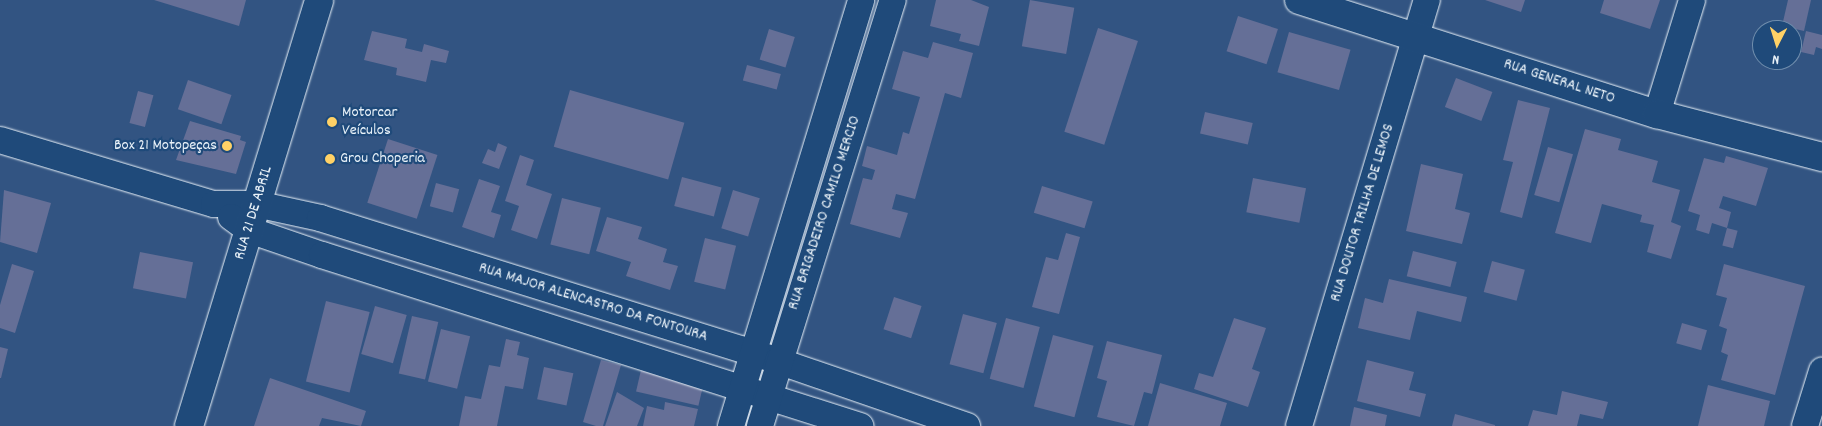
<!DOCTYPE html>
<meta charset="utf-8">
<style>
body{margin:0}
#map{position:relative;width:1822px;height:426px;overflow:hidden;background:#325482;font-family:Dekko,sans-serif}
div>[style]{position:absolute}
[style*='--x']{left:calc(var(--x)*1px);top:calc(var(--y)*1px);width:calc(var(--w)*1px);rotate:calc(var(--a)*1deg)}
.building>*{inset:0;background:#656f97;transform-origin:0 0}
.roads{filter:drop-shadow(0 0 1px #e8f1f8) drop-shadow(0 0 1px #e8f1f8)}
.street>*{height:26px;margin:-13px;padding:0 13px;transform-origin:13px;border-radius:13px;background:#1f4a7a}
.secondary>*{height:28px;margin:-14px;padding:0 14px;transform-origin:14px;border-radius:14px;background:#1f4a7a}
.dots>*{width:14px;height:14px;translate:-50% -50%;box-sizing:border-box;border:2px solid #1f4a7a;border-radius:50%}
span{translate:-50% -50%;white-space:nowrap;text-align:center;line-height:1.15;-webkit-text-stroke:4.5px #1f4a7a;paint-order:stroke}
.street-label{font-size:16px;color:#e8f1f8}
.poi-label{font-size:16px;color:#e8f1f8}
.left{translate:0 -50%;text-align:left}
.right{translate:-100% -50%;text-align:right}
.north{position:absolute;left:1752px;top:20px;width:50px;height:50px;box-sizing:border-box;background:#1f4a7a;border:1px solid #6f8dac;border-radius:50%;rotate:185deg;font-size:14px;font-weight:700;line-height:20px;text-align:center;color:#e8f1f8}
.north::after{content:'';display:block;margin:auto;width:18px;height:22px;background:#ffd166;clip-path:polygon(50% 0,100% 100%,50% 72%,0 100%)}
</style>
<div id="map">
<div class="building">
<i style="clip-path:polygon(154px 0,246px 0,239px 26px)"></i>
<i style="clip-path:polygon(936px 0,971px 0,989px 7px,979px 46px,959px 41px,961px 34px,930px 26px)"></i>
<i style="left:1030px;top:0;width:45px;height:47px;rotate:10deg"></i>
<i style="clip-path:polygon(1485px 0,1525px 0,1521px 12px)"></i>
<i style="clip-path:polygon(1604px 0,1660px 0,1650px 29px,1600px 13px)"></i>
<i style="clip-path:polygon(1788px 0,1811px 0,1804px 31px,1782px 26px)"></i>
<i style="left:1238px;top:16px;width:42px;height:37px;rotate:18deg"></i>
<i style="left:1098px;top:28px;width:42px;height:109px;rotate:18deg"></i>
<i style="left:769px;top:29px;width:27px;height:32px;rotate:17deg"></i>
<i style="clip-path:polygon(372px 31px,407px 39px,405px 48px,422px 52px,424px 44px,449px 51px,446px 63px,431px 60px,426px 82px,396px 75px,397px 68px,364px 60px)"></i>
<i style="clip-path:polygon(1806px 31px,1822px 35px,1822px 49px,1816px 47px,1814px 55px,1801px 52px)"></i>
<i style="left:1289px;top:32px;width:64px;height:42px;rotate:16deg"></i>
<i style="clip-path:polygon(933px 42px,973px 53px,961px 98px,945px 93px,915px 199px,896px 194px,892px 209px,908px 213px,900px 238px,850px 224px,863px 178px,872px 180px,875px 170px,862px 166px,867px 146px,897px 155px,903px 132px,909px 134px,920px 97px,892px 89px,903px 51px,928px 58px)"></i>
<i style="left:747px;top:65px;width:35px;height:16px;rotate:15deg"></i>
<i style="left:1456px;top:78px;width:39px;height:31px;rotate:21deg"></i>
<i style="left:188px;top:80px;width:46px;height:31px;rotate:19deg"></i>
<i style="left:570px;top:90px;width:119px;height:59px;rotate:16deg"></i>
<i style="left:138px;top:91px;width:16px;height:33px;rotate:15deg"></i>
<i style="clip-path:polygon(1518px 100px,1550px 108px,1522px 218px,1500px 212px,1513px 162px,1503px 160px)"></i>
<i style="left:1205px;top:112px;width:49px;height:22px;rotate:13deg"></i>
<i style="clip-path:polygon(190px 121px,241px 136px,240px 140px,246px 142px,236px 174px,176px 160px)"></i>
<i style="clip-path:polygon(1585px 129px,1621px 139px,1618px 150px,1658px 161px,1652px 182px,1680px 190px,1671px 222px,1681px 226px,1671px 259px,1647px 252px,1654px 225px,1640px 222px,1642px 215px,1602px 204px,1591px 243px,1555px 233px)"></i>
<i style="left:388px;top:139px;width:52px;height:67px;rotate:18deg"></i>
<i style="clip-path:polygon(498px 143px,507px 147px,499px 169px,482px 163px,488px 149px,495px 152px)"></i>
<i style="left:1548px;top:147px;width:26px;height:50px;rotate:16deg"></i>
<i style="clip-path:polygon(520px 155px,534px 160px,526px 185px,552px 194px,537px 239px,511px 230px,519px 206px,505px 201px)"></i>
<i style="clip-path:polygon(1726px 156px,1768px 168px,1756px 206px,1723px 196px,1719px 208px,1731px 212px,1727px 228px,1712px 223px,1709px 234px,1696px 230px,1700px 215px,1688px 211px,1704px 158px,1724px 163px)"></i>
<i style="clip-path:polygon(1421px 164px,1463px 174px,1455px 209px,1470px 213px,1462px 244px,1406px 231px)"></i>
<i style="left:682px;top:177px;width:41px;height:30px;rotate:15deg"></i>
<i style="left:1253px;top:178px;width:54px;height:35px;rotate:11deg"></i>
<i style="clip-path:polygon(479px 179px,500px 186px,491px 212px,501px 215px,494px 238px,462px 227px)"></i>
<i style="left:436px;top:183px;width:24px;height:24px;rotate:15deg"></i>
<i style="left:1042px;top:186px;width:53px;height:28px;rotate:17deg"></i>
<i style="clip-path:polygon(4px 190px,51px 203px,37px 253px,0 242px)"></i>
<i style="left:733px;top:190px;width:28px;height:40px;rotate:17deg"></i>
<i style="left:562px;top:198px;width:40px;height:48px;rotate:14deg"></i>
<i style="clip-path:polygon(607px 217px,642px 227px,638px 239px,667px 249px,663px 262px,678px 266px,670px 290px,626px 276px,631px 262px,596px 251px)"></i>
<i style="left:1727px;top:228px;width:11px;height:18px;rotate:15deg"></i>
<i style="clip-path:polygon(1066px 233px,1080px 237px,1059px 314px,1032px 307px,1046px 257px,1058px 260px)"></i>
<i style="left:705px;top:238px;width:32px;height:45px;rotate:14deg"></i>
<i style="left:1413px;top:251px;width:45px;height:26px;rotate:14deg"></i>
<i style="left:140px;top:252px;width:54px;height:37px;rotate:11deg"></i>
<i style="left:1492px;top:261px;width:34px;height:32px;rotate:15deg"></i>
<i style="clip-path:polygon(12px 264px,34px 271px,15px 333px,0 328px,0 305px)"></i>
<i style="clip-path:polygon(1724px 264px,1805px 286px,1775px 395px,1721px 380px,1728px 355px,1721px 352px,1727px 329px,1719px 326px,1727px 298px,1716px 295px)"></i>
<i style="clip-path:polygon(1389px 279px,1467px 297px,1461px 322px,1417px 311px,1410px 340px,1358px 328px,1365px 298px,1383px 303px)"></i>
<i style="left:894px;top:297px;width:29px;height:34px;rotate:18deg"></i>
<i style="left:326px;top:301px;width:45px;height:83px;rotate:14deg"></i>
<i style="left:375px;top:306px;width:33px;height:50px;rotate:16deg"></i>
<i style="left:963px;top:314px;width:35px;height:52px;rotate:15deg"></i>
<i style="left:412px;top:316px;width:27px;height:59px;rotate:13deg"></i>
<i style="left:1006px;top:318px;width:35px;height:63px;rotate:15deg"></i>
<i style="clip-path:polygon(1234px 318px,1266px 328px,1252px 369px,1260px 372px,1248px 407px,1194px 389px,1199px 373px,1213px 377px)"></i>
<i style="left:1682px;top:323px;width:26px;height:21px;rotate:16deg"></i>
<i style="left:441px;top:329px;width:30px;height:54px;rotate:14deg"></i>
<i style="left:1053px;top:335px;width:42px;height:74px;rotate:15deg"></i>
<i style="clip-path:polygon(506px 339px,520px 342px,517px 355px,529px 358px,523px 389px,505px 386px,497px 426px,459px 426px,465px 396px,481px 399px,489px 365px,500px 367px)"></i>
<i style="clip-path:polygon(1107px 341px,1162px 355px,1152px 394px,1144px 392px,1134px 426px,1097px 417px,1107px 381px,1097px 378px)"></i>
<i style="clip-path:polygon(0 347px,8px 349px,1px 378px,0 378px)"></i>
<i style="clip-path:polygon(601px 360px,621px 365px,603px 426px,596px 426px,583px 422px)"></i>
<i style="clip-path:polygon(1367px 360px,1414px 372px,1409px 390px,1426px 394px,1420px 417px,1357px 401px)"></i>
<i style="left:544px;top:367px;width:30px;height:33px;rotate:12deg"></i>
<i style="left:641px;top:370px;width:64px;height:22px;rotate:13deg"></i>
<i style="clip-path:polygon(270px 378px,366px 411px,361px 426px,322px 418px,319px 426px,254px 426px)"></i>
<i style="clip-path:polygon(1160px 383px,1227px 403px,1220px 426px,1148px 426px)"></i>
<i style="clip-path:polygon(1708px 385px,1770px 401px,1764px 426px,1698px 426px)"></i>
<i style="clip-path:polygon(1562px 391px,1608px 402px,1603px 419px,1580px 414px,1577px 426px,1528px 426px,1533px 410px,1557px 415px)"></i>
<i style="clip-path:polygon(617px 392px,644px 408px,637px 426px,605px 426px)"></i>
<i style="clip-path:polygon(665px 402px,698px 409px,694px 426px,643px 426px,647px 406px,664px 410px)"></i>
<i style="clip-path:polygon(1354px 407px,1387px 415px,1385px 426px,1350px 426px)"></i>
<i style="clip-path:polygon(1455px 414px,1495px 425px,1495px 426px,1452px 426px)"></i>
</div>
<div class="roads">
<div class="street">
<i style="--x:1657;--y:114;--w:119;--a:-72.9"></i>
<i style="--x:0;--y:140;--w:223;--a:16.7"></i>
<i style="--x:214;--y:204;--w:42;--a:0"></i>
<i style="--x:256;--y:204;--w:66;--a:12.3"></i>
<i style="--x:320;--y:218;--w:480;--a:17.3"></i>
<i style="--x:778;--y:361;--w:200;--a:19"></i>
<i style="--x:231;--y:217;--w:22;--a:36"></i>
<i style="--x:249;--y:230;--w:77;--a:18.9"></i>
<i style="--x:322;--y:255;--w:565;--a:17.63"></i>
<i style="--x:731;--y:426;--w:445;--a:-73"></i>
<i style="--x:760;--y:426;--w:446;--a:-72.7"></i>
<i style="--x:1299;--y:426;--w:445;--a:-73.3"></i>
<i style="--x:1805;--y:426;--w:58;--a:-72.8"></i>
</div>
<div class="secondary">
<i style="--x:1299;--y:0;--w:376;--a:17.7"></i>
<i style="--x:1657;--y:114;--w:171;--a:14.6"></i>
<i style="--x:189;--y:426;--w:445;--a:-73"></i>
</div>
</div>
<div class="dots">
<i style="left:332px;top:122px;background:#ffd166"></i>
<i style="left:227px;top:146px;background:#ffd166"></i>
<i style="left:330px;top:159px;background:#ffd166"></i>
</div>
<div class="street-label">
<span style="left:1559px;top:82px;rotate:18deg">RUA GENERAL NETO</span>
<span style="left:254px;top:213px;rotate:-73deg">RUA 21 DE ABRIL</span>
<span style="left:825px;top:213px;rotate:-72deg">RUA BRIGADEIRO CAMILO MERCIO</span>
<span style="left:1363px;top:213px;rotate:-73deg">RUA DOUTOR TRILHA DE LEMOS</span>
<span style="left:593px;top:303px;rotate:17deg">RUA MAJOR ALENCASTRO DA FONTOURA</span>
</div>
<div class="poi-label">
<span class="left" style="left:342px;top:122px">Motorcar<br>Veículos</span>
<span class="right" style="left:217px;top:146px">Box 21 Motopeças</span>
<span class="left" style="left:340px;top:159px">Grou Choperia</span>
</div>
<div class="north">N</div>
</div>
